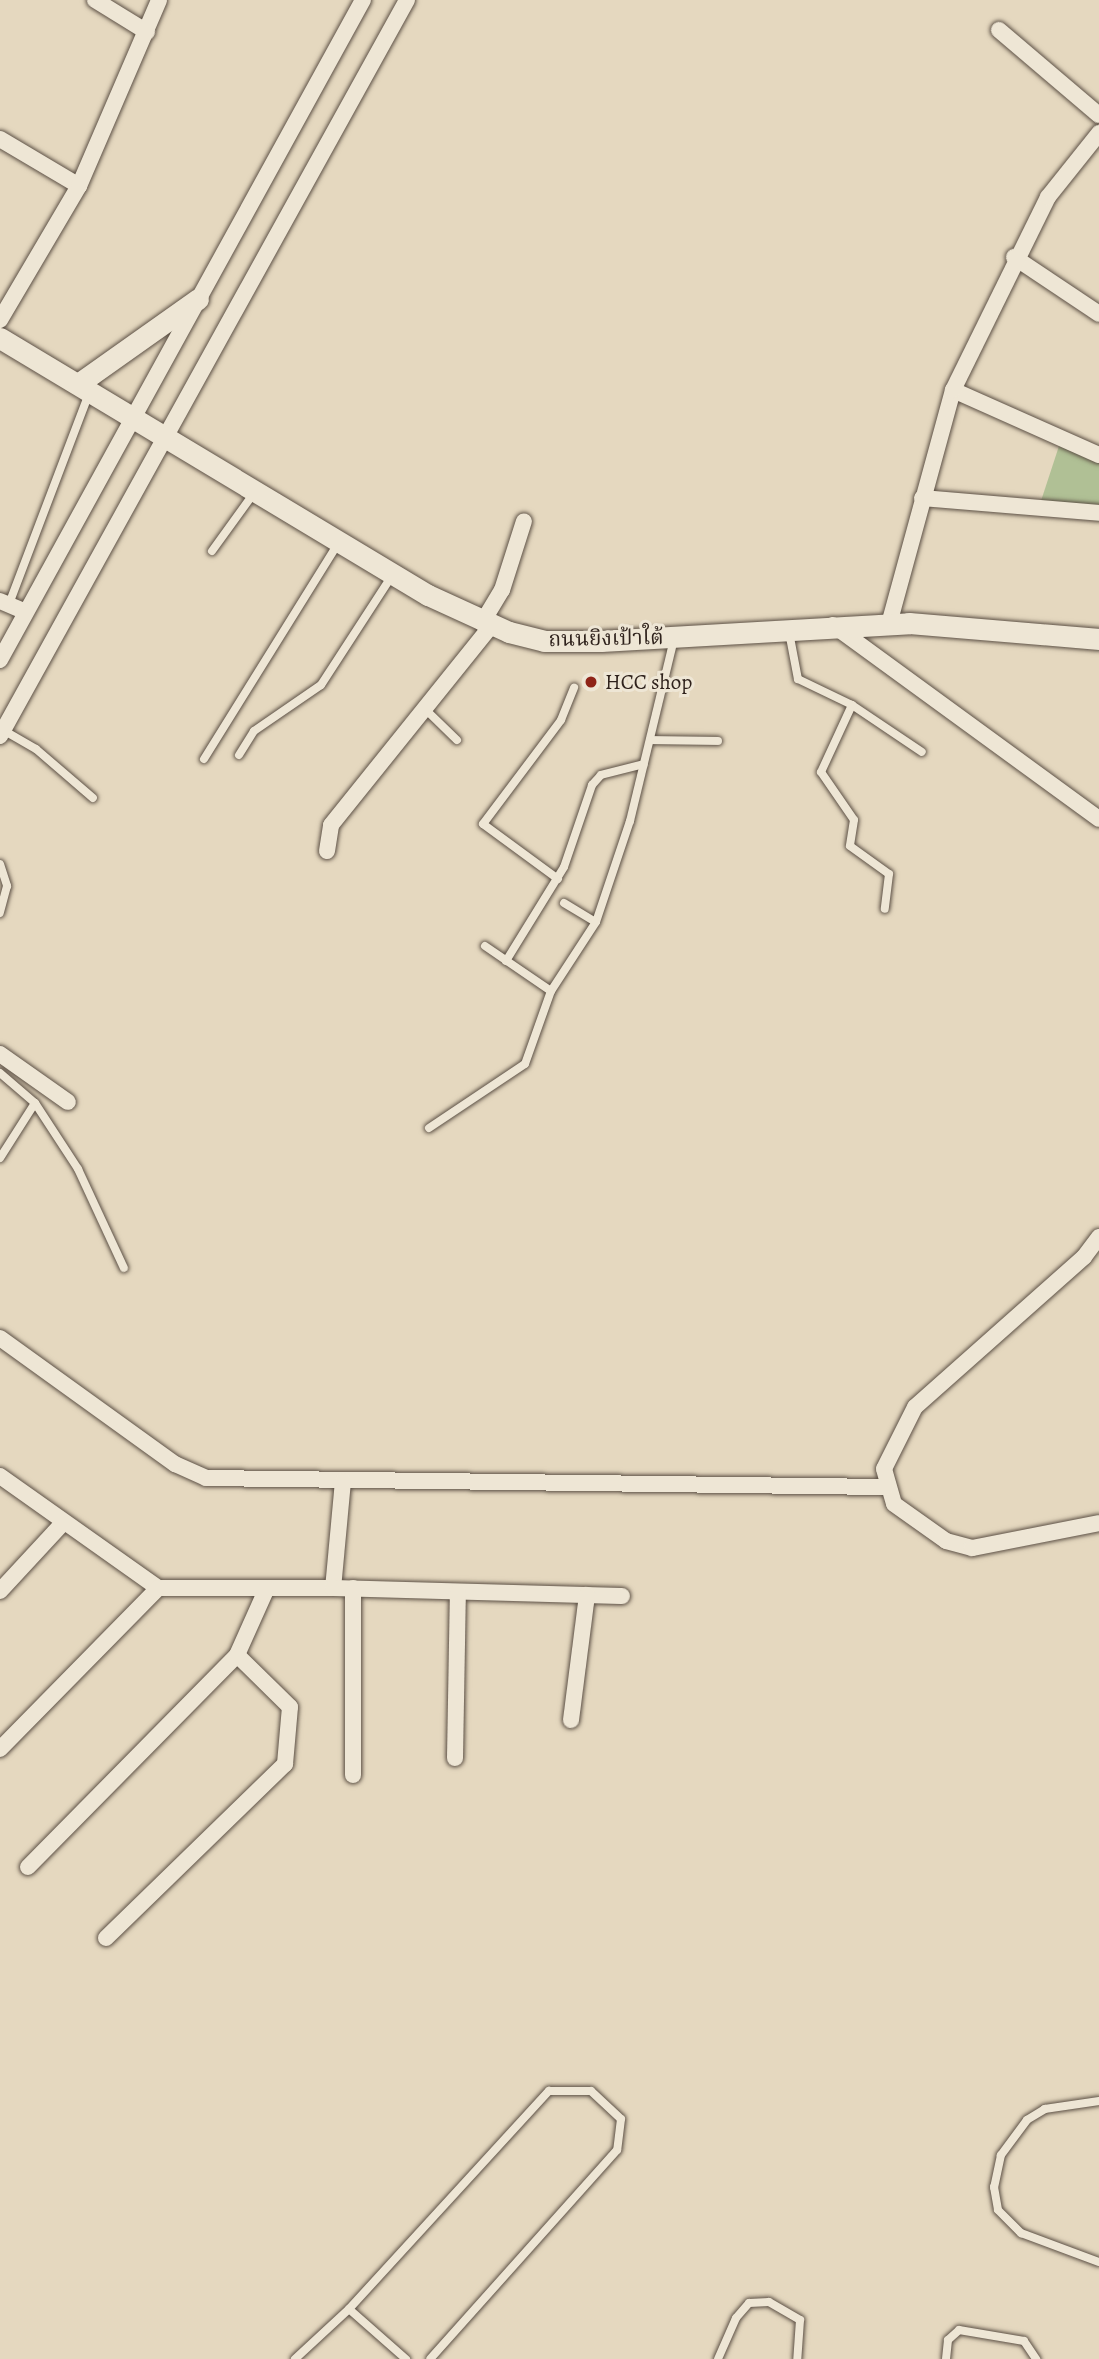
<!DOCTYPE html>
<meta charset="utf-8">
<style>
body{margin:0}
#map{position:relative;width:1099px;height:2359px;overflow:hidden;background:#e5d8bf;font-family:Alegreya,"Noto Serif Thai",serif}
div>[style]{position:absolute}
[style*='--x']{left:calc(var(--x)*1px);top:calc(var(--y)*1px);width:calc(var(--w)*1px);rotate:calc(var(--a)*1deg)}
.green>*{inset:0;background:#b0c095}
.roads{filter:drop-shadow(0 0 2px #5c5045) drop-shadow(0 0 2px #5c5045)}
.service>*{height:8px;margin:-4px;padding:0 4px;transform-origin:4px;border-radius:4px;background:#eee6d5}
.minor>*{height:16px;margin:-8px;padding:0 8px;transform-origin:8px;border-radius:8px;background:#eee6d5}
.secondary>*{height:21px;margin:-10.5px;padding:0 10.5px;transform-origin:10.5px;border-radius:10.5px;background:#eee6d5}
.dots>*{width:19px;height:19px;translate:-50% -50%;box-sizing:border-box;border:4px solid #eee6d5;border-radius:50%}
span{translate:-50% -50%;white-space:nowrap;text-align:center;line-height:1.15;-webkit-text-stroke:6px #eee6d5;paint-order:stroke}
.street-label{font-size:21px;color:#2f221c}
.poi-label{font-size:21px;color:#2f221c}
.left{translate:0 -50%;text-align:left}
</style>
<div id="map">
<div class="green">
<i style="clip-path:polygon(1060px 443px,1099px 462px,1099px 517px,1038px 510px)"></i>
</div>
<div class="roads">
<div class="service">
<i style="--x:212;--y:551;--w:72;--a:-54.1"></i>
<i style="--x:9;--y:604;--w:226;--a:-69.2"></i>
<i style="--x:789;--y:632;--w:48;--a:79.2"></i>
<i style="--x:798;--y:679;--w:60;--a:25.7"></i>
<i style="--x:852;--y:705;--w:84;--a:33.9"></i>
<i style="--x:852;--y:705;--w:74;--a:114.8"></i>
<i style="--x:821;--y:772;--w:58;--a:55.5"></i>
<i style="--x:854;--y:820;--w:26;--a:99"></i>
<i style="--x:850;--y:846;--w:48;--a:35.7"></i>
<i style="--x:889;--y:874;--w:35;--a:97"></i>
<i style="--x:424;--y:708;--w:46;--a:44.1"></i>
<i style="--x:3;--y:730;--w:38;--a:30"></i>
<i style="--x:36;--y:749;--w:75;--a:40.7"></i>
<i style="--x:650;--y:740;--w:68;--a:0.8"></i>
<i style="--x:239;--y:755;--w:28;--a:-58"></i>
<i style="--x:254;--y:731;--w:81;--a:-34.5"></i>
<i style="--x:321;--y:685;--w:132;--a:-57"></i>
<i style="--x:204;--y:759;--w:253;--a:-58.1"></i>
<i style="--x:0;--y:864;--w:23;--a:72"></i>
<i style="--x:7;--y:886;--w:28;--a:105"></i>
<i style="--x:558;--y:879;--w:93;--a:-143.7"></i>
<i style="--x:483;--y:824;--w:130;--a:-53.1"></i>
<i style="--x:561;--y:720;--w:35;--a:-68"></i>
<i style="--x:564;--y:903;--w:37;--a:31"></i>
<i style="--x:485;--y:946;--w:80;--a:34.3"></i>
<i style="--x:506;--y:961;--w:110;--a:-58.3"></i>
<i style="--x:564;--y:867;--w:87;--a:-71.1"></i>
<i style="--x:592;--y:785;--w:13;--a:-48"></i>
<i style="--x:601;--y:775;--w:44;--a:-14.3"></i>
<i style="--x:0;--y:1073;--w:46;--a:40.6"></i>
<i style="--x:35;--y:1103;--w:79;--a:56.9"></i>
<i style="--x:78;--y:1169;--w:109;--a:65.1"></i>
<i style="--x:429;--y:1128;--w:115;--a:-33.7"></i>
<i style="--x:525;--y:1064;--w:77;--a:-70.4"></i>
<i style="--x:551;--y:991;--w:82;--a:-56.9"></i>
<i style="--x:596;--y:922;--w:107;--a:-71.4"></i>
<i style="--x:630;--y:821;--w:187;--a:-76.4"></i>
<i style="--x:0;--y:1158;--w:65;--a:-57.5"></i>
<i style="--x:1099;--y:2101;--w:55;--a:171.6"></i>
<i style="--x:1045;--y:2109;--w:21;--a:149"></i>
<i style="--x:1027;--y:2120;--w:44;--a:126.6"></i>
<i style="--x:1001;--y:2155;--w:33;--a:102"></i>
<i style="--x:994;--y:2187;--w:23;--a:80"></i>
<i style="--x:998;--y:2210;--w:33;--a:45"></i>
<i style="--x:1021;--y:2233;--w:83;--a:20.4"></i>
<i style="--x:349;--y:2309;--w:76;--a:41.3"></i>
<i style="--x:295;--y:2359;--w:74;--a:-42.8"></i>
<i style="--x:349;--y:2309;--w:296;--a:-47.5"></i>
<i style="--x:549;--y:2091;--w:42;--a:0"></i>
<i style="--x:591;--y:2091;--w:41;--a:43"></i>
<i style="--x:621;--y:2119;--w:31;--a:97"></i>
<i style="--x:617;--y:2150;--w:280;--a:131.8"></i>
<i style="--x:718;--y:2359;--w:45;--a:-66.3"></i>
<i style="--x:736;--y:2318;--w:20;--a:-49"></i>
<i style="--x:749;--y:2303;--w:20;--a:-3"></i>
<i style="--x:769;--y:2302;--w:36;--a:30"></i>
<i style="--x:800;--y:2320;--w:39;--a:94"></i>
<i style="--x:946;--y:2359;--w:19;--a:-84"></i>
<i style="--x:948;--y:2340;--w:15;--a:-42"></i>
<i style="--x:959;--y:2330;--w:66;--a:9.6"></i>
<i style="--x:1024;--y:2341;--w:22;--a:56"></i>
</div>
<div class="minor">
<i style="--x:95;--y:0;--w:61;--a:31.6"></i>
<i style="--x:999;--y:30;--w:131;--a:40.4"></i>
<i style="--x:0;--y:139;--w:92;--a:30.7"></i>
<i style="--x:1014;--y:257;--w:102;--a:33.8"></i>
<i style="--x:0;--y:320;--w:156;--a:-59.5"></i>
<i style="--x:79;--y:186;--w:202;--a:-66.7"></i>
<i style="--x:953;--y:390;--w:160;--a:24"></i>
<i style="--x:922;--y:498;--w:178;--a:4.8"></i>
<i style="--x:0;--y:601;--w:28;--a:23"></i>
<i style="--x:482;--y:623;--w:39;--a:-59"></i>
<i style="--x:502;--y:590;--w:72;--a:-72.3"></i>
<i style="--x:889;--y:624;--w:243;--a:-74.7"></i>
<i style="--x:953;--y:390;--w:215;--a:-63.8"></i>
<i style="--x:1048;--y:197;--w:82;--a:-51.4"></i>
<i style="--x:833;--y:625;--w:329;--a:36.1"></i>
<i style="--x:0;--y:660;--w:753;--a:-61.19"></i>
<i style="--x:0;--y:736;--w:841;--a:-61.06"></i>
<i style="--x:327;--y:851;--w:26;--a:-81"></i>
<i style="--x:331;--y:825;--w:255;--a:-51.2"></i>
<i style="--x:0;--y:1054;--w:83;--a:35.2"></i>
<i style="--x:1099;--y:1237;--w:25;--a:127"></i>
<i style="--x:1084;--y:1257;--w:226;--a:138.4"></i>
<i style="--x:915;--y:1407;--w:69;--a:116.6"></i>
<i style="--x:884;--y:1469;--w:36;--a:74"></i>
<i style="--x:894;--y:1504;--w:64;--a:35.4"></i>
<i style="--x:946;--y:1541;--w:27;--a:15"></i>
<i style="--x:972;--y:1548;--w:129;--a:-11.1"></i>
<i style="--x:0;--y:1338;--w:216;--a:35.8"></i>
<i style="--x:175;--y:1464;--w:34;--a:24"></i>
<i style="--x:206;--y:1478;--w:680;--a:0.76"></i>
<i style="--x:0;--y:1476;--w:194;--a:35.3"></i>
<i style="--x:158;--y:1588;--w:175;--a:0"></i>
<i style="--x:343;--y:1481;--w:107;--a:95.3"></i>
<i style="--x:333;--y:1588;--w:289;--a:1.6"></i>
<i style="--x:353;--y:1588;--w:187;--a:90"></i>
<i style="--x:0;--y:1591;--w:94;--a:-47.2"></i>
<i style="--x:571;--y:1720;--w:126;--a:-82.7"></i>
<i style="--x:0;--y:1749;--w:226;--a:-45.5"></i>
<i style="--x:455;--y:1758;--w:166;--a:-89"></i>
<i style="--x:28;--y:1867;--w:298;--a:-45.4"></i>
<i style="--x:106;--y:1938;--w:250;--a:-44.2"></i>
<i style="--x:285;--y:1764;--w:57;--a:-85"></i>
<i style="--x:290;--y:1707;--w:74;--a:-135.5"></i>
<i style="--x:237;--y:1655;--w:73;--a:-65.9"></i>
</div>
<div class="secondary">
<i style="--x:0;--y:338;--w:499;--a:31"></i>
<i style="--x:428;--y:595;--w:89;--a:24.6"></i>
<i style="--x:509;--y:632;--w:36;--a:14"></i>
<i style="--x:544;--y:641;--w:57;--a:0"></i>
<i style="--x:601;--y:641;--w:309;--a:-3.3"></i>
<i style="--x:909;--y:623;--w:191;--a:4.8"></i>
<i style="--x:78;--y:384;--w:147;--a:-35.3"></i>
</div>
</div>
<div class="dots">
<i style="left:591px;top:682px;background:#8f2418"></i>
</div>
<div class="street-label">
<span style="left:606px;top:638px;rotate:-1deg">ถนนยิงเป้าใต้</span>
</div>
<div class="poi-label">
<span class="left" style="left:605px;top:682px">HCC shop</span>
</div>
</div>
